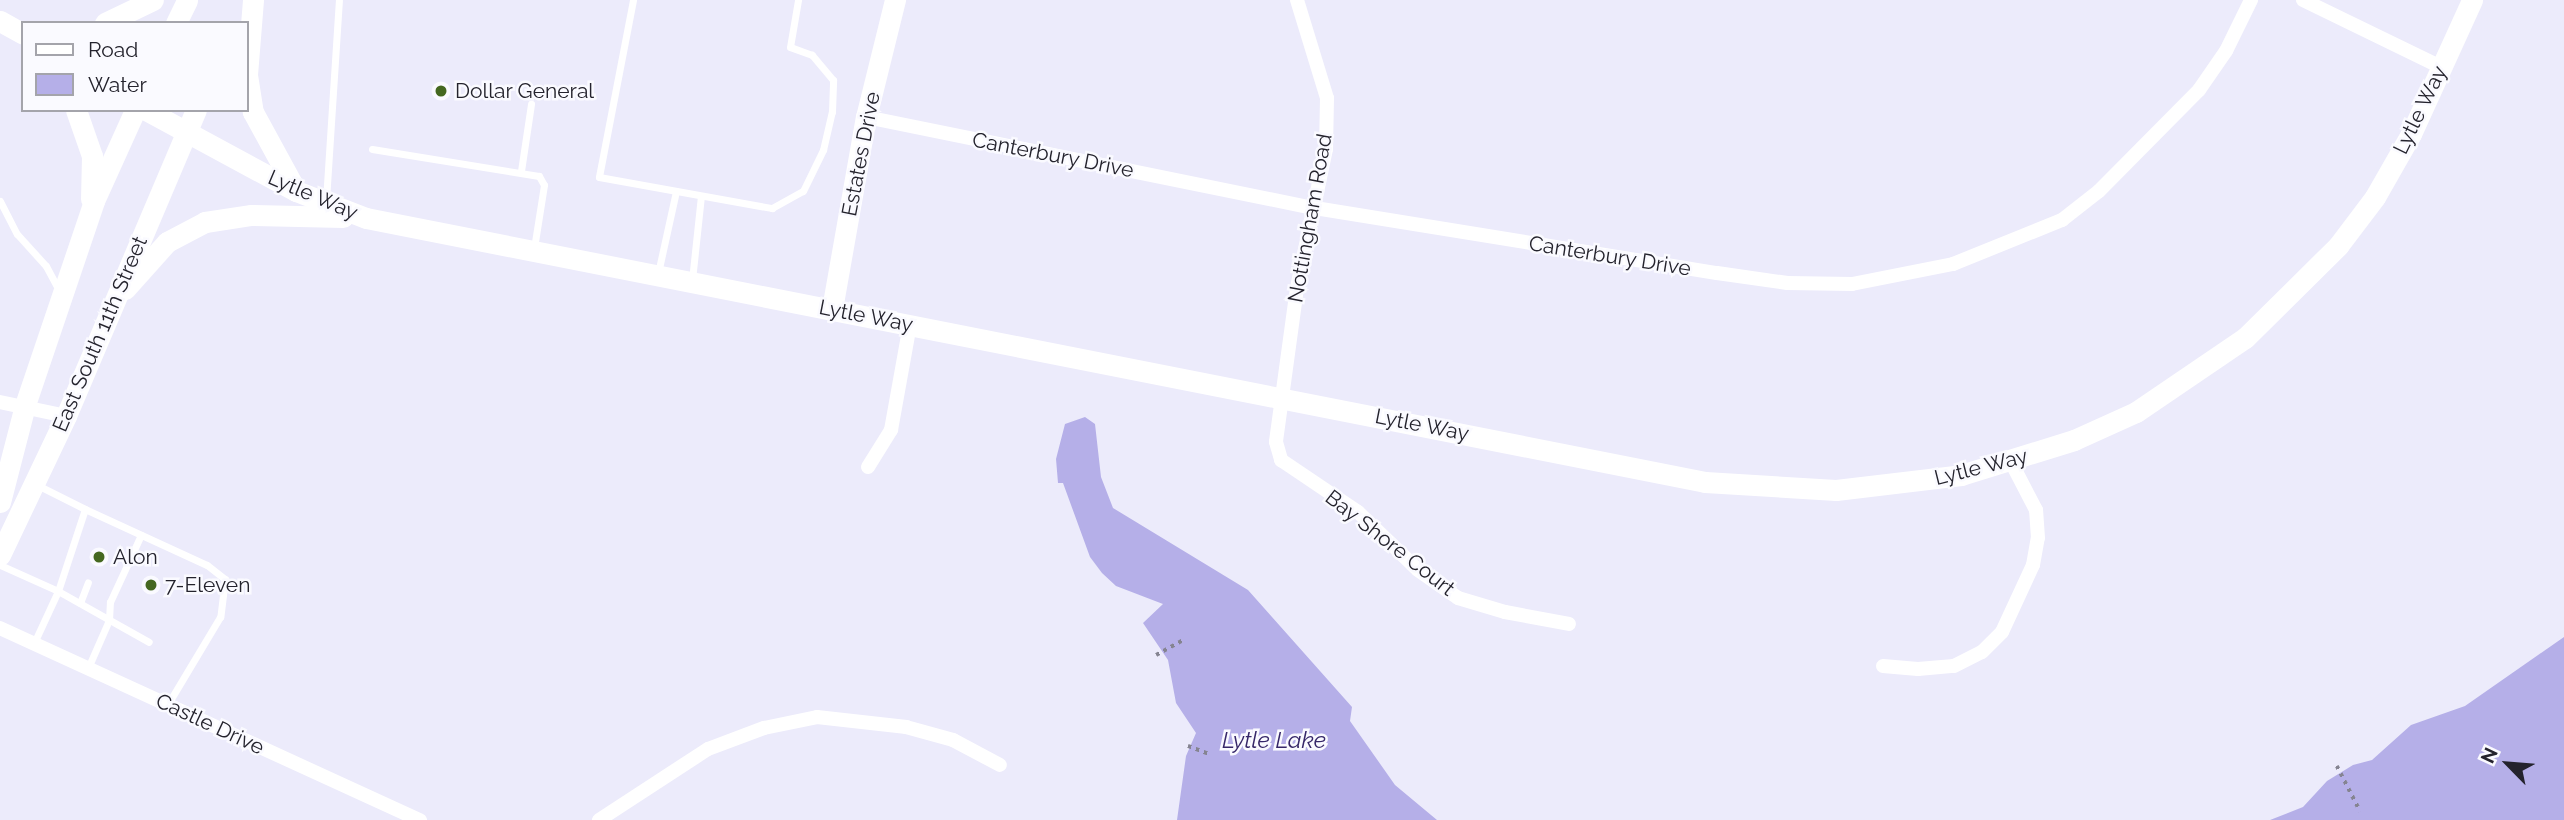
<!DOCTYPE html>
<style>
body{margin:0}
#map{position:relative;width:2564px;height:820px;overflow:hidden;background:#ecebfb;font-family:Raleway,sans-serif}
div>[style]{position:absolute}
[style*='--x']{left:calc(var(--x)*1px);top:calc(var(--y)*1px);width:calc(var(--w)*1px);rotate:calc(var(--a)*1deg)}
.water>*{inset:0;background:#b5afe8}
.path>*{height:3.5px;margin-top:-1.75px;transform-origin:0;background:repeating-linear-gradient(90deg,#858491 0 3.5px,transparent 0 8.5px)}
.lane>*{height:7px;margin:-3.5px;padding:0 3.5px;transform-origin:3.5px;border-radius:3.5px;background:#fff}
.street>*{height:14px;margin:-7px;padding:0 7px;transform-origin:7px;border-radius:7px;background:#fff}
.secondary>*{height:21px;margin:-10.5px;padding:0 10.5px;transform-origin:10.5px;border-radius:10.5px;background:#fff}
.dots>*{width:19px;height:19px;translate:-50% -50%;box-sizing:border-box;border:4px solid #fafaff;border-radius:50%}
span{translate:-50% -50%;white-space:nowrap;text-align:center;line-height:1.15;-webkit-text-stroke:5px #fafaff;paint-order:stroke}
.poi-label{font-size:21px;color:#24232d}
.left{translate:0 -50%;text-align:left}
.street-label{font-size:21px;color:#24232d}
.water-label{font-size:23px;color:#362769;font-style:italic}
.legend{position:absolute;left:21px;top:21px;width:228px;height:91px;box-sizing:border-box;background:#fafaff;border:2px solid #a4a4ab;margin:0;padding:9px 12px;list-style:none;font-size:21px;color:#24232d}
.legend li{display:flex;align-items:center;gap:14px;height:35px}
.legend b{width:35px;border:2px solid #a4a4ab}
.north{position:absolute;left:2473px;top:729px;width:70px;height:70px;-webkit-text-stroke:5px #fafaff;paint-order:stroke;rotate:295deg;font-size:19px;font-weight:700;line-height:28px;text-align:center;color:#24232d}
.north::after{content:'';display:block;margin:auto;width:24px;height:32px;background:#24232d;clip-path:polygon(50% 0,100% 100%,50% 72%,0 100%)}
</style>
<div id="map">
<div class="water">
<i style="clip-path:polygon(1085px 417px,1095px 424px,1101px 477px,1113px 508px,1248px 590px,1352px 707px,1350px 721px,1395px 785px,1437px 820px,1177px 820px,1186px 756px,1196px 733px,1176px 703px,1168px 660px,1143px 623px,1163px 604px,1116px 586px,1102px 573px,1090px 557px,1063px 483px,1058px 483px,1056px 459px,1065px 424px)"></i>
<i style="clip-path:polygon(2564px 637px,2564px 820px,2270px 820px,2303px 807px,2327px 781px,2353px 765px,2372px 760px,2411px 725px,2465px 706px)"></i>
</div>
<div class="path">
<i style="--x:1156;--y:655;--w:33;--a:-29"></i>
<i style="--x:1188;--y:746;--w:25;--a:21"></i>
<i style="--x:2337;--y:766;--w:51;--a:62.9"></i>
</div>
<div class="lane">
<i style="--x:633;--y:0;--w:180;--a:100.9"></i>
<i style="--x:599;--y:177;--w:176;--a:10.2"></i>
<i style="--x:772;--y:208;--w:35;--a:-29"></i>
<i style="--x:803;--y:191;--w:46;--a:-64"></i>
<i style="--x:823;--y:150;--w:39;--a:-77"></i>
<i style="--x:832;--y:112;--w:32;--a:-88"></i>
<i style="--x:833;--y:80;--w:33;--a:-130"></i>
<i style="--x:812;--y:55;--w:23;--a:-160"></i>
<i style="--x:790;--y:47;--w:48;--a:-80.3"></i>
<i style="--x:372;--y:149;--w:169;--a:9.2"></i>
<i style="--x:539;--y:176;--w:10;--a:61"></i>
<i style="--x:544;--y:185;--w:64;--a:99"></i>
<i style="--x:521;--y:171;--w:68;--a:-81.5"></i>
<i style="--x:326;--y:200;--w:200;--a:-86.3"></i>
<i style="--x:0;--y:201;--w:37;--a:63"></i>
<i style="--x:17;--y:234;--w:43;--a:47.8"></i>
<i style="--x:46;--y:266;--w:26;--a:62"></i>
<i style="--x:658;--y:273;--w:84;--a:-77.6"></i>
<i style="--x:692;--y:280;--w:84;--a:-83.9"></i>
<i style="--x:85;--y:509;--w:134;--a:24.7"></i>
<i style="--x:207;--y:565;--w:23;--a:38"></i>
<i style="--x:225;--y:579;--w:38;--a:97"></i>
<i style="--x:220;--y:617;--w:101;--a:120.9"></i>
<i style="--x:0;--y:565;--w:64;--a:24.1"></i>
<i style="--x:58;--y:591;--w:86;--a:-71.8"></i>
<i style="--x:85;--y:509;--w:56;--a:-153.4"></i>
<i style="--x:80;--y:603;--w:22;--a:-69"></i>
<i style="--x:34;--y:643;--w:57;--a:-65.2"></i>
<i style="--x:58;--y:591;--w:104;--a:29.3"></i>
<i style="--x:88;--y:668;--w:52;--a:-66.4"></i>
<i style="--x:109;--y:620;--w:18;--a:-87"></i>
<i style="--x:110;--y:602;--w:74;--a:-65.2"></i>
</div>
<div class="street">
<i style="--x:1297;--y:0;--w:102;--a:73"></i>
<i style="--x:1327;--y:98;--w:51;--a:91.1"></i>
<i style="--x:1326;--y:149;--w:142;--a:101.8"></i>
<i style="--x:1297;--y:288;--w:155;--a:97.8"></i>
<i style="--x:1276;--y:442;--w:19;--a:74"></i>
<i style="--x:1281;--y:460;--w:93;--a:34"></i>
<i style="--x:1358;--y:512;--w:83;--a:44"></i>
<i style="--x:1418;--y:570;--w:49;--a:35"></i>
<i style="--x:1458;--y:598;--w:49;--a:16.6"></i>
<i style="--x:1505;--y:612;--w:65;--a:10.6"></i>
<i style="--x:2303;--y:0;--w:153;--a:25.9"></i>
<i style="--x:866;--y:117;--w:458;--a:11.5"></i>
<i style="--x:1315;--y:208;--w:407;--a:9.2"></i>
<i style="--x:1717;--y:273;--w:71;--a:8.1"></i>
<i style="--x:1787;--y:283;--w:65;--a:0.9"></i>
<i style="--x:1852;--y:284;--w:103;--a:-11.2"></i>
<i style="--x:1953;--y:264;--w:118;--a:-22"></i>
<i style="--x:2062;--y:220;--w:47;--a:-38.1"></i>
<i style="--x:2099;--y:191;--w:142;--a:-45.3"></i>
<i style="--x:2199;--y:90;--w:47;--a:-55.3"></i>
<i style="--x:2226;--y:51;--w:57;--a:-63.9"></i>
<i style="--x:0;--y:402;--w:67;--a:12"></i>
<i style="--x:868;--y:467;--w:44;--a:-58.1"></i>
<i style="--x:891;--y:430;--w:108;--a:-79.8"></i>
<i style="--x:0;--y:628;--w:462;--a:24.6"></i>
<i style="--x:1883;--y:666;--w:35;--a:5"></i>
<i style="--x:1918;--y:669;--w:36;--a:-5"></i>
<i style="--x:1954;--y:666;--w:31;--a:-27"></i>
<i style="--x:1982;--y:652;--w:28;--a:-45"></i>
<i style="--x:2002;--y:632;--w:74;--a:-65.2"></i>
<i style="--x:2033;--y:565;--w:27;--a:-80"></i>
<i style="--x:2038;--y:538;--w:28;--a:-94"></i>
<i style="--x:2036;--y:510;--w:54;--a:-117.5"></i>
<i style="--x:599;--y:820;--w:130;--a:-33.1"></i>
<i style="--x:708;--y:749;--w:60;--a:-20.6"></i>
<i style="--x:764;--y:728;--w:54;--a:-11.7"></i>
<i style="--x:817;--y:717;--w:90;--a:6.4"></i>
<i style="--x:906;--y:727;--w:49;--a:15.5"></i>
<i style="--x:953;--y:740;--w:53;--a:28"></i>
</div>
<div class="secondary">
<i style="--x:253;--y:0;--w:75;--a:94.6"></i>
<i style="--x:247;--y:75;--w:37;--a:81"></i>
<i style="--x:253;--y:112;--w:90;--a:61.4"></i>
<i style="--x:0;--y:21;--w:26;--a:29"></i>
<i style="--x:105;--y:23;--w:53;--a:-25.6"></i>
<i style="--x:176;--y:23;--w:25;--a:-64"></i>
<i style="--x:76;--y:110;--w:49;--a:70.8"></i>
<i style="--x:92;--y:156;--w:43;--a:91.3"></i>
<i style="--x:146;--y:110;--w:170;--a:28.4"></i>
<i style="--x:296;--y:191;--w:75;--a:21.1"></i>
<i style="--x:366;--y:218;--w:1365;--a:11.15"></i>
<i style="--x:1705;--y:482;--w:131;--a:3.5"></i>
<i style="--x:1836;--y:490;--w:126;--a:-6.8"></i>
<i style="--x:1961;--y:475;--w:118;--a:-17.2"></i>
<i style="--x:2074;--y:440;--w:68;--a:-24.3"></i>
<i style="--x:2136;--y:412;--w:132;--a:-34.2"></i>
<i style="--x:2245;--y:338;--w:131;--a:-44.7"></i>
<i style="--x:2338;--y:246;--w:61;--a:-52.9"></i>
<i style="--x:2375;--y:197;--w:73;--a:-60.3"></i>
<i style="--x:2411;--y:134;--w:147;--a:-65.5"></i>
<i style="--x:125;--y:289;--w:63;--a:-48.2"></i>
<i style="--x:167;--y:242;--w:43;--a:-27.8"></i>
<i style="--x:205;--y:222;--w:47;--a:-8.7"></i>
<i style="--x:251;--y:215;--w:92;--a:1.2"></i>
<i style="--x:832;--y:309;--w:195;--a:-80"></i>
<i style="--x:866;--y:117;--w:121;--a:-76.1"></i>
<i style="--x:0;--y:502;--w:100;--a:-75.5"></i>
<i style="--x:25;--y:405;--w:215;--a:-71.3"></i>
<i style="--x:94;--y:201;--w:100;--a:-65.7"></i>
<i style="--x:0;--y:555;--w:154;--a:-64.6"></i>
<i style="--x:66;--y:416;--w:332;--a:-67"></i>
</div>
<div class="dots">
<i style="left:441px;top:91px;background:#456820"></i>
<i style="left:99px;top:557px;background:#456820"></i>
<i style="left:151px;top:585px;background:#456820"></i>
</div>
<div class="poi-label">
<span class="left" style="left:455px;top:91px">Dollar General</span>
<span class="left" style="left:113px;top:557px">Alon</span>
<span class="left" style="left:165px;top:585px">7-Eleven</span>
</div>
<div class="street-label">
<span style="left:2420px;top:110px;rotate:-64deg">Lytle Way</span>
<span style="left:861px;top:154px;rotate:-79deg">Estates Drive</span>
<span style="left:1053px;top:155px;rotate:11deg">Canterbury Drive</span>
<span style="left:313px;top:195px;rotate:23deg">Lytle Way</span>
<span style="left:1310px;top:218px;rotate:-80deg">Nottingham Road</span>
<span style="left:1610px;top:256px;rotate:9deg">Canterbury Drive</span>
<span style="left:866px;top:316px;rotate:11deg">Lytle Way</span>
<span style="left:100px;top:334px;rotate:-67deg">East South 11th Street</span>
<span style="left:1422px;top:425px;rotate:11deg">Lytle Way</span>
<span style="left:1981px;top:467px;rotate:-14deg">Lytle Way</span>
<span style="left:1390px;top:543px;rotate:38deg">Bay Shore Court</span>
<span style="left:210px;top:724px;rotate:25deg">Castle Drive</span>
</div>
<div class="water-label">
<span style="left:1274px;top:740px">Lytle Lake</span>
</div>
<ul class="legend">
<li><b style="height:9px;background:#fff"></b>Road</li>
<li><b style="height:19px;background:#b5afe8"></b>Water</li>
</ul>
<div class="north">N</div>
</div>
